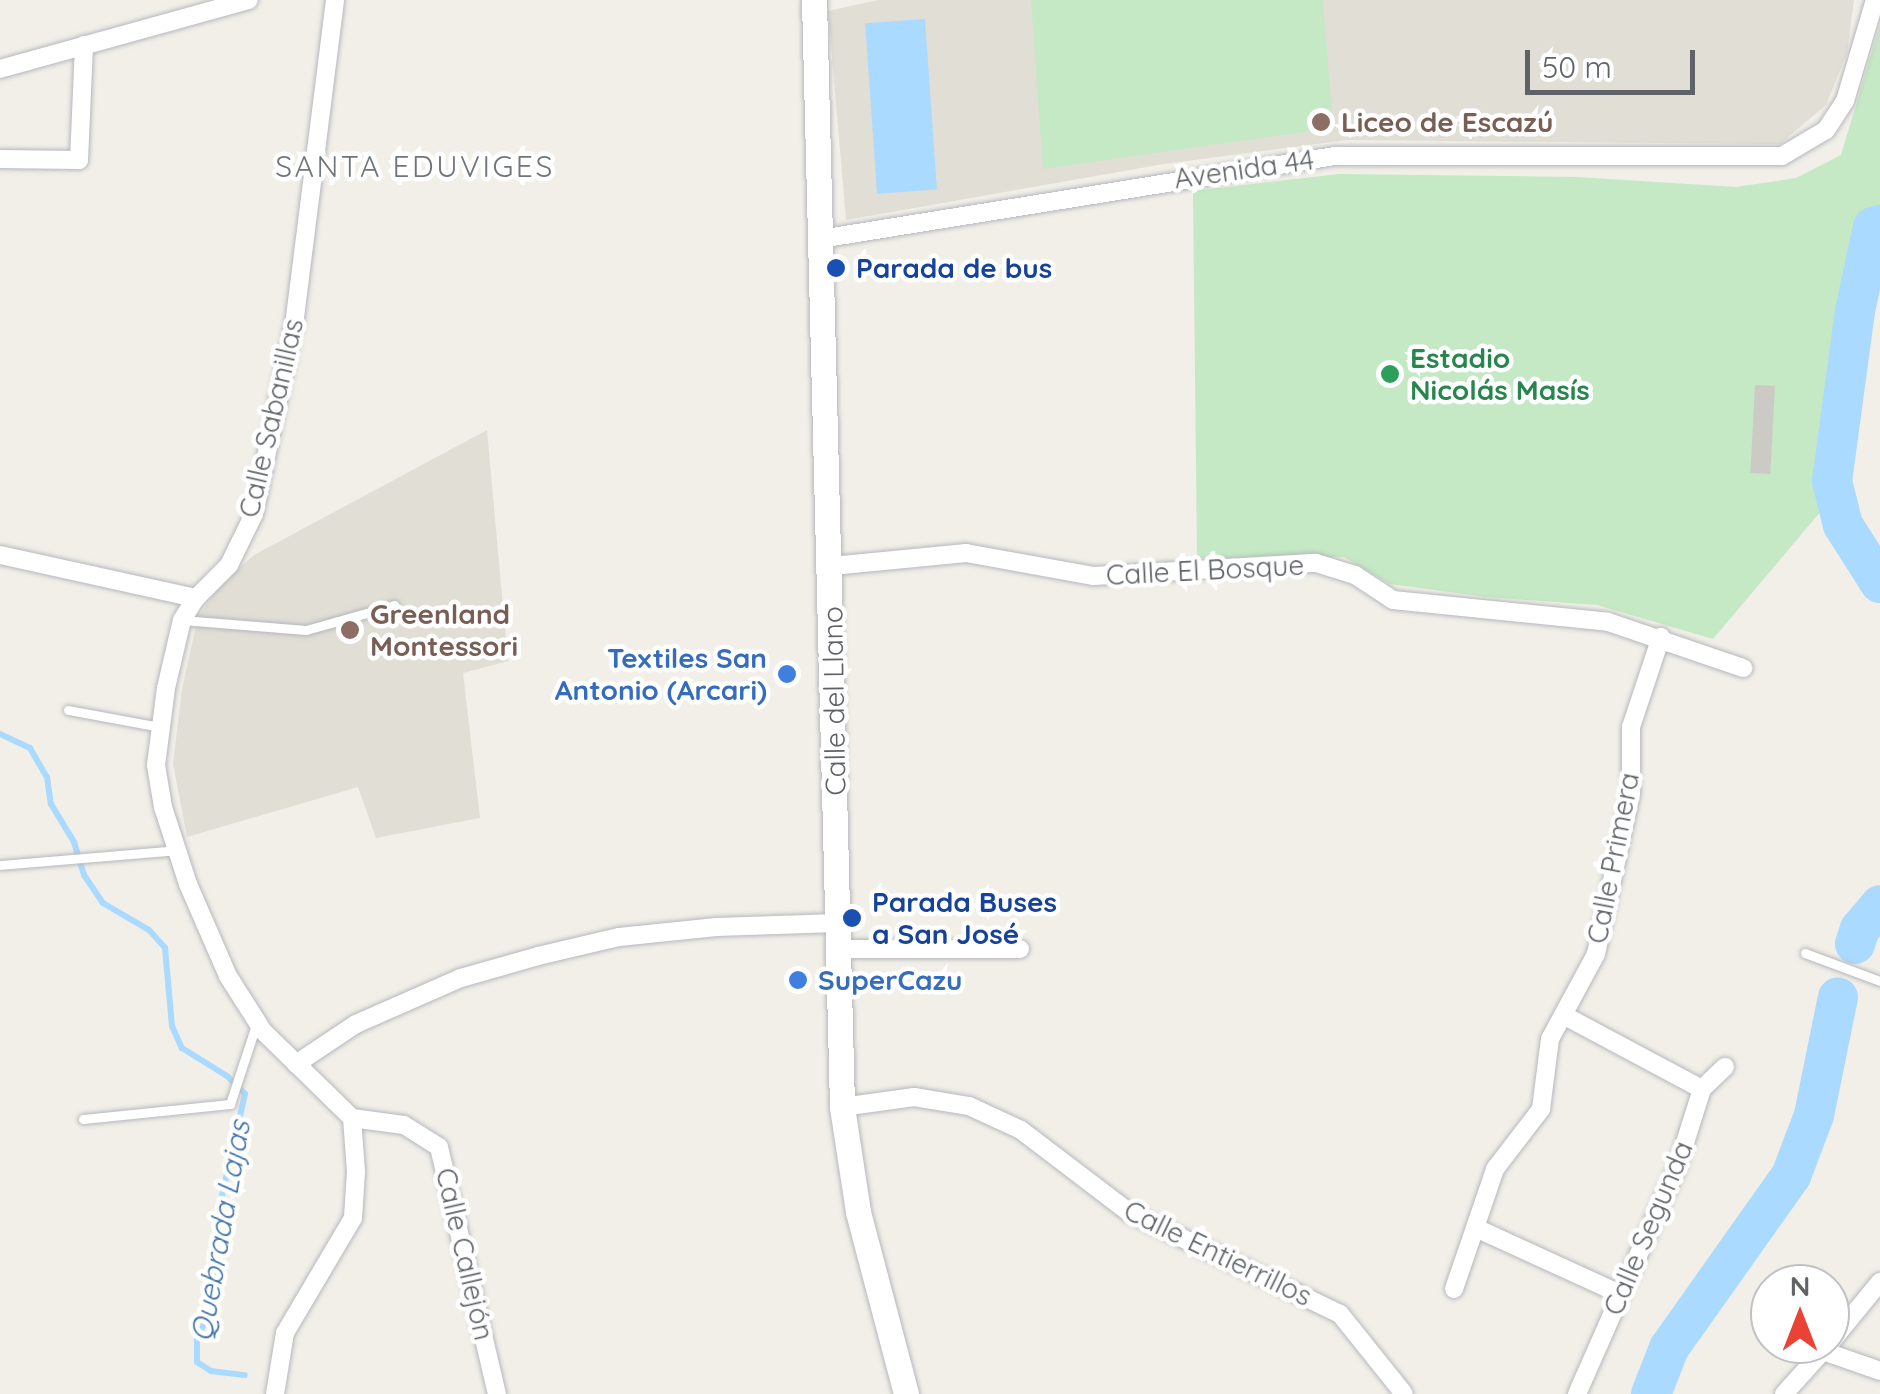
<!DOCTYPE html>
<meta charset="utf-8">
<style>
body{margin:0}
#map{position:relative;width:1880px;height:1394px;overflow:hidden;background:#f1efe8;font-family:Quicksand,sans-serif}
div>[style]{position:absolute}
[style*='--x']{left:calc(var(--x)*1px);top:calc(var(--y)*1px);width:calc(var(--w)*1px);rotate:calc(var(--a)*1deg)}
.education>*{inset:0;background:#e1ded6}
.green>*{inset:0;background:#c5e8c5}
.water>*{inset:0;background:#aadaff;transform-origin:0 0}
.stream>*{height:6px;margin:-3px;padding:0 3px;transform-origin:3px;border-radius:3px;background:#aadaff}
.river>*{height:40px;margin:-20px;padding:0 20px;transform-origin:20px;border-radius:20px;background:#aadaff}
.building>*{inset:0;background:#cccac5;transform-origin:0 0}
.roads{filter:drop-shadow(0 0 2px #b5b8bc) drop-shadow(0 0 2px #b5b8bc)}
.service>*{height:9px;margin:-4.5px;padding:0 4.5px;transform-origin:4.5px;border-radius:4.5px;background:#fff}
.minor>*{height:18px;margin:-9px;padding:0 9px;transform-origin:9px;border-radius:9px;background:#fff}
.secondary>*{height:25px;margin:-12.5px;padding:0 12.5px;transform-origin:12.5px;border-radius:12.5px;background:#fff}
.dots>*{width:28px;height:28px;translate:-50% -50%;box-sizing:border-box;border:5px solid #fff;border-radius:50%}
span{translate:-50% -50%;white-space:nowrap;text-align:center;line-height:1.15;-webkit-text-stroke:9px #fff;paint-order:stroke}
.education-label{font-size:28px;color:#785e54;font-weight:700}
.left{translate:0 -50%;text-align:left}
.street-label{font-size:28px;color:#5f6368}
.transit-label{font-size:28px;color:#164399;font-weight:700}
.leisure-label{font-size:28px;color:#27864d;font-weight:700}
.shop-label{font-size:28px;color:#366cbe;font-weight:700}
.right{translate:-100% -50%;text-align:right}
.neighbourhood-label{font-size:30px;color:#70757a;letter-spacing:2.5px}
.water-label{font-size:30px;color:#4174aa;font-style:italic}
.north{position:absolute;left:1750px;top:1264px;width:100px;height:100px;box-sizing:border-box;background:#fff;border:2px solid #bfc1c3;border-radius:50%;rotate:0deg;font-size:28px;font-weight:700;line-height:40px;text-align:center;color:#5f6368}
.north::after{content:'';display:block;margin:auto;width:35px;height:45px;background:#ea4335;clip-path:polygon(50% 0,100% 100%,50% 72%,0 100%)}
.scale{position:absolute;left:1525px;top:50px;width:170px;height:45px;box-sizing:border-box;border:5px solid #5f6368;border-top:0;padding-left:12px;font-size:30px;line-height:35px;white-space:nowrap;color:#5f6368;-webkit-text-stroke:8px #fff;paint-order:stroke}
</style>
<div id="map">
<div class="education">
<i style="clip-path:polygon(878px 0,1854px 0,1847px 53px,1826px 105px,1780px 144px,1347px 140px,1164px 164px,846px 220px,828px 11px)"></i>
<i style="clip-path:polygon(487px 430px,508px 661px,463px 673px,480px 818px,376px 838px,358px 787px,187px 837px,173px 764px,182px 689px,198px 617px,221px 584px,254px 555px)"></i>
</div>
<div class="green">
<i style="clip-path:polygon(1031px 0,1323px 0,1333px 128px,1043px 169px)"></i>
<i style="clip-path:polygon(1880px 25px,1880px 218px,1864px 226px,1820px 458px,1822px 510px,1713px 639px,1597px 605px,1486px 597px,1390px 584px,1344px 557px,1197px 558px,1193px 191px,1339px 174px,1576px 177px,1736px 187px,1796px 178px,1841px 155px)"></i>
</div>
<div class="water">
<i style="left:925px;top:19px;width:171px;height:60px;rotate:86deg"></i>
</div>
<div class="stream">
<i style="--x:0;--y:734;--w:33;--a:25"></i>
<i style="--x:30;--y:748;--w:34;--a:60"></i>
<i style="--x:47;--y:777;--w:27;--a:82"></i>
<i style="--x:51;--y:804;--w:44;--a:58.8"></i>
<i style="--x:74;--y:842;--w:34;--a:73"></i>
<i style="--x:84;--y:875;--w:34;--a:56"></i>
<i style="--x:103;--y:903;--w:53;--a:30.4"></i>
<i style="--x:149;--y:930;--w:24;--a:48"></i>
<i style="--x:165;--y:948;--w:78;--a:84.9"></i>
<i style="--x:172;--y:1026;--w:24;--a:66"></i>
<i style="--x:182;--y:1048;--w:53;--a:31.9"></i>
<i style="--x:227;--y:1076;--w:25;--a:45"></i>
<i style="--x:245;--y:1094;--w:122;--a:102.8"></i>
<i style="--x:218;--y:1213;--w:95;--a:94.2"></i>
<i style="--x:211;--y:1308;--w:35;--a:114"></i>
<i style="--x:197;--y:1340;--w:22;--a:90"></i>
<i style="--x:197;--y:1362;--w:17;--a:33"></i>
<i style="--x:211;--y:1371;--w:34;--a:7"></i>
</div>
<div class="river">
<i style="--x:1880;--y:225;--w:7;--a:164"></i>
<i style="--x:1873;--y:227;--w:86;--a:102.1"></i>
<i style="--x:1855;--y:311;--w:172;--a:97.7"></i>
<i style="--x:1832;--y:481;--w:45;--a:76"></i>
<i style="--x:1843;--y:525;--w:69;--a:57.5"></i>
<i style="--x:1855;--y:944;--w:16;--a:-72"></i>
<i style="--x:1860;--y:929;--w:31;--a:-50"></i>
<i style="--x:1651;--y:1394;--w:49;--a:-68.6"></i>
<i style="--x:1669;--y:1348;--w:211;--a:-54.7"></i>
<i style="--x:1791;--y:1176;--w:65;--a:-69.3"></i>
<i style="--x:1814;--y:1115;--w:120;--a:-78.5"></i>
</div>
<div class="building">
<i style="left:1755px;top:385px;width:20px;height:88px;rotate:3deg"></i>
</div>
<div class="roads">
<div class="service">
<i style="--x:182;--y:620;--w:124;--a:4.6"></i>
<i style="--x:306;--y:630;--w:92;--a:-15.7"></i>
<i style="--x:68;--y:710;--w:94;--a:10.5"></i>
<i style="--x:0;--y:865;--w:178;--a:-4.8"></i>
<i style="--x:1805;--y:953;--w:80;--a:20.5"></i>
<i style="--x:83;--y:1119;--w:148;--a:-5.8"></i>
<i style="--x:230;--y:1104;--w:83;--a:-71.8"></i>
</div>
<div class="minor">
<i style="--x:0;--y:69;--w:258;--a:-15.5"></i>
<i style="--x:0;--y:159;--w:79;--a:0.7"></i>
<i style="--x:79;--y:160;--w:115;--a:-87.5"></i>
<i style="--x:820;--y:239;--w:522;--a:-9.16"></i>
<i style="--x:1335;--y:156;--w:447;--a:0"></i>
<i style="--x:1782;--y:156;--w:51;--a:-30.6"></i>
<i style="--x:1826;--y:130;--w:35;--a:-57"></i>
<i style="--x:1845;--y:101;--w:105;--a:-73.5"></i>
<i style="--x:0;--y:555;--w:201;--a:12.4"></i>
<i style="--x:832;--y:566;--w:135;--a:-5.5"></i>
<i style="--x:966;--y:553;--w:130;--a:10.2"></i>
<i style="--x:1094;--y:576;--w:222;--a:-3.4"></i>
<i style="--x:1316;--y:563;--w:41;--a:17.1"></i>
<i style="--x:1355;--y:575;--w:45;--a:33.3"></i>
<i style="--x:1393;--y:600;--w:216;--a:5.8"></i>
<i style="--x:1608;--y:622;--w:143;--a:18.8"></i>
<i style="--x:839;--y:949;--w:181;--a:0"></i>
<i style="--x:1565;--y:1016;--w:155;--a:28.1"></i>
<i style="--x:296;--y:1064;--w:72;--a:-33.7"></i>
<i style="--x:356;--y:1024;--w:115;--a:-23.7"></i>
<i style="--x:461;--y:978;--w:80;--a:-15.9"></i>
<i style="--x:538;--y:956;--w:83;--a:-13.2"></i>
<i style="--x:619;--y:937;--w:98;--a:-5.9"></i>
<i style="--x:716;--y:927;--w:122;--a:-1.9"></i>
<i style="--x:842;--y:1107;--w:73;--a:-7.9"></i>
<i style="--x:914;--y:1097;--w:56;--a:9.3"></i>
<i style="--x:969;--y:1106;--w:57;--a:24.8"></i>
<i style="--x:1021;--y:1130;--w:137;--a:37.3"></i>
<i style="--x:1130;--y:1213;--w:233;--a:25.7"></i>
<i style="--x:1340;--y:1314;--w:102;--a:51.3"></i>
<i style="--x:352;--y:1118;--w:52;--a:7.7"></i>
<i style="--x:404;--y:1125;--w:41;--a:32.2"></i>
<i style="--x:439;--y:1147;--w:254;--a:76.8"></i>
<i style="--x:1478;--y:1229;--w:156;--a:24.6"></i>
<i style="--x:1454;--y:1289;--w:127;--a:-71.1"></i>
<i style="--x:1495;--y:1169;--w:76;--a:-52.5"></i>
<i style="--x:1541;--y:1109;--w:71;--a:-82.7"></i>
<i style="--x:1550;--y:1039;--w:97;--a:-61.6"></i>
<i style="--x:1596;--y:954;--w:165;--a:-77.7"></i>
<i style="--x:1631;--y:793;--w:66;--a:-90"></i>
<i style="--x:1631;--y:727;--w:95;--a:-71.6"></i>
<i style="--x:1830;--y:1343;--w:79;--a:-50.7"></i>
<i style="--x:1823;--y:1351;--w:60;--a:19.3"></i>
<i style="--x:275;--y:1394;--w:62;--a:-80.7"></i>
<i style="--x:285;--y:1333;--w:134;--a:-59.4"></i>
<i style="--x:353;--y:1218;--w:46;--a:-86.3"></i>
<i style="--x:356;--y:1172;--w:54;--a:-94.2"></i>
<i style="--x:352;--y:1118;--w:124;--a:-135.7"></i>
<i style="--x:263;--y:1031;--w:65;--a:-122.5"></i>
<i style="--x:228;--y:976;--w:100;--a:-113.5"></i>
<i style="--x:188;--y:884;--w:81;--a:-108"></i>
<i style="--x:163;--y:807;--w:43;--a:-99.5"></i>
<i style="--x:156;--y:765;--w:78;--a:-82.6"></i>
<i style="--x:166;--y:688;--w:70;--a:-76.8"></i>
<i style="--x:182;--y:620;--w:26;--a:-58"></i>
<i style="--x:196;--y:598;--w:47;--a:-45"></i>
<i style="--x:229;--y:565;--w:57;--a:-63.9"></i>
<i style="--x:254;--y:514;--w:193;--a:-78.1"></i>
<i style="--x:294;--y:325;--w:328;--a:-82.8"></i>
<i style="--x:1577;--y:1394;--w:250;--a:-66.2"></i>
<i style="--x:1678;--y:1165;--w:80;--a:-72.5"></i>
<i style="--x:1702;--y:1089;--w:32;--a:-44"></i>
<i style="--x:1784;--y:1394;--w:67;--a:-48"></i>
</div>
<div class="secondary">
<i style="--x:814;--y:0;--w:1107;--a:88.55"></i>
<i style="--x:842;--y:1107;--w:106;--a:81.3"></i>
<i style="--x:858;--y:1212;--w:188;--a:75.2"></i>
</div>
</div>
<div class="dots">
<i style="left:1321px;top:122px;background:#8d6e63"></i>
<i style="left:836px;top:268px;background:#1a4fb4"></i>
<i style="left:1390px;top:374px;background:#2e9e5b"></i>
<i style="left:350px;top:630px;background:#8d6e63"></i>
<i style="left:787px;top:674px;background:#3f7fe0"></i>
<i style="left:852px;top:918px;background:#1a4fb4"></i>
<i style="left:798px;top:980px;background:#3f7fe0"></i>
</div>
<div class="education-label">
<span class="left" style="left:1341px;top:122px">Liceo de Escazú</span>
<span class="left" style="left:370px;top:630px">Greenland<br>Montessori</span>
</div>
<div class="street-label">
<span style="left:1244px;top:169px;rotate:-8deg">Avenida 44</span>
<span style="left:271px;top:418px;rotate:-77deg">Calle Sabanillas</span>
<span style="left:1205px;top:570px;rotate:-3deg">Calle El Bosque</span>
<span style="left:834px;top:701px;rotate:-91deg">Calle del Llano</span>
<span style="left:1613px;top:858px;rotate:-79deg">Calle Primera</span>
<span style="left:1648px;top:1228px;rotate:-67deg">Calle Segunda</span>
<span style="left:1218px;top:1253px;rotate:26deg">Calle Entierrillos</span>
<span style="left:465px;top:1254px;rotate:77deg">Calle Callejón</span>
</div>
<div class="transit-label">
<span class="left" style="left:856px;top:268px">Parada de bus</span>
<span class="left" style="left:872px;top:918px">Parada Buses<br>a San José</span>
</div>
<div class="leisure-label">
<span class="left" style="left:1410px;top:374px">Estadio<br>Nicolás Masís</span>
</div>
<div class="shop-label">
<span class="right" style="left:767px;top:674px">Textiles San<br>Antonio (Arcari)</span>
<span class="left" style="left:818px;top:980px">SuperCazu</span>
</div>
<div class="neighbourhood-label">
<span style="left:415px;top:166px">SANTA EDUVIGES</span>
</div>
<div class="water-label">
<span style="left:220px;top:1231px;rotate:-80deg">Quebrada Lajas</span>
</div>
<div class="north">N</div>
<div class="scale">50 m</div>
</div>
